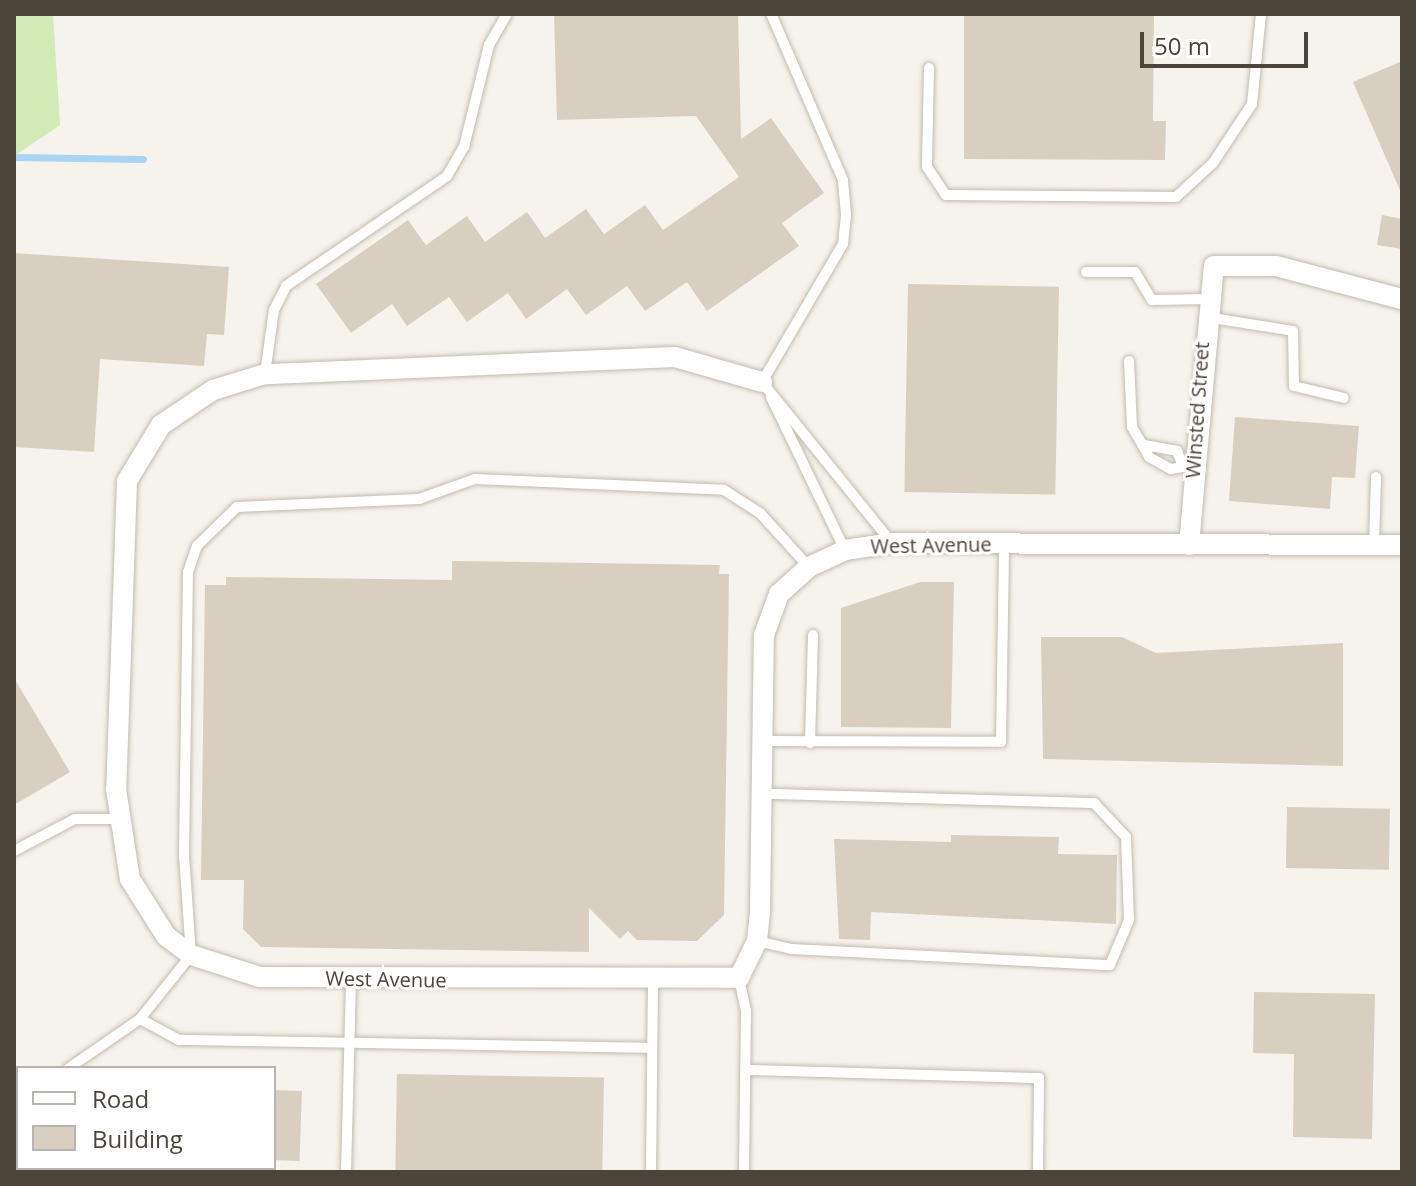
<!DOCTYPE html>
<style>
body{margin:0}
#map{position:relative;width:1416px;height:1186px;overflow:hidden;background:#f6f3ec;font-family:"Open Sans",sans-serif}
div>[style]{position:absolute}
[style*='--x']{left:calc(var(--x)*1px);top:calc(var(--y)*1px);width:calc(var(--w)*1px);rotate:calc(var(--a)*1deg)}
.green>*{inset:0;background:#d2eab5}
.stream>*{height:7px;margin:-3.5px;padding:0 3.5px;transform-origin:3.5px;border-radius:3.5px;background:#a9d4f2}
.building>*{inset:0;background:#d8cfc1;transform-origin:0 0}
.roads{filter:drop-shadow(0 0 2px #c2bbae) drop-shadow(0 0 2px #c2bbae)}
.service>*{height:10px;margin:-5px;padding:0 5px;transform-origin:5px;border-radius:5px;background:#fff}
.minor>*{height:20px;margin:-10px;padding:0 10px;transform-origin:10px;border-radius:10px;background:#fff}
span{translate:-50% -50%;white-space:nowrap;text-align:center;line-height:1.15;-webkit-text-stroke:6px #fff;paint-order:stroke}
.street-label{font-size:20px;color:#4b4439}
.frame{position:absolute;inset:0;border:16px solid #4b4439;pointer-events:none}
.legend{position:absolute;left:16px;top:1066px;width:260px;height:104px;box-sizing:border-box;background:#fff;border:2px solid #b7b4b0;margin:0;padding:10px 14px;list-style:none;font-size:24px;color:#4b4439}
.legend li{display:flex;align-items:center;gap:16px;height:40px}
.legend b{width:40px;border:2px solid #b7b4b0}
.scale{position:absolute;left:1140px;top:32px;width:168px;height:36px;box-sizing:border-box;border:4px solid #4b4439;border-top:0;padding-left:10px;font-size:24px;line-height:28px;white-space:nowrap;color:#4b4439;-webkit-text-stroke:6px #fff;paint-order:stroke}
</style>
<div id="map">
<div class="green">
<i style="clip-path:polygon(14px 14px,53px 14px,60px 125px,14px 156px)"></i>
</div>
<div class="stream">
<i style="--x:14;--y:157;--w:129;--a:0.9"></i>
</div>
<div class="building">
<i style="clip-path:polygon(554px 14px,738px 14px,741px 139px,771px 118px,824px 193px,782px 223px,799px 246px,707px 311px,687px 282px,645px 311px,627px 286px,586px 315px,567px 289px,526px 319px,508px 293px,467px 322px,449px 297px,407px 326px,392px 304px,351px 333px,316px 284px,408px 220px,426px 245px,467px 216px,485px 242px,527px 212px,545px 238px,586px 209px,604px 234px,645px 205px,663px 230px,739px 177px,696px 116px,557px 120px)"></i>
<i style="clip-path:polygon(964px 14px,1154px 14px,1153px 121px,1166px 121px,1165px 160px,964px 159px)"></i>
<i style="clip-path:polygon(1402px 61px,1402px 195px,1353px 82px)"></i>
<i style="clip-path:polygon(1382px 215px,1402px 219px,1402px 249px,1377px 245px)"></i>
<i style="clip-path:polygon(14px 253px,229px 267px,224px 335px,207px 334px,204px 366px,100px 359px,94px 452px,14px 447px)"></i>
<i style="left:908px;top:284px;width:151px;height:208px;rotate:1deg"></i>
<i style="clip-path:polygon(1235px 417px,1359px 426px,1355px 478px,1332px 477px,1330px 509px,1229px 501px)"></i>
<i style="clip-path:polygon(452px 561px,720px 565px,719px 574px,729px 574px,724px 915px,697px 941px,637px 940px,628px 931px,620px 939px,589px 908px,589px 952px,261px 947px,243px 929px,244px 880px,201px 880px,205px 585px,226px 585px,226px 577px,452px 580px)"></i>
<i style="clip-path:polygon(920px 582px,954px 582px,951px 728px,841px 727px,841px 608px)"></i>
<i style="clip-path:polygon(1041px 637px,1122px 637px,1156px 653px,1343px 643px,1343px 766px,1043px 759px)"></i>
<i style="clip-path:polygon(14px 678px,70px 772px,14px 805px)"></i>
<i style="left:1287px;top:807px;width:103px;height:61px;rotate:1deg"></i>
<i style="clip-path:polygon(951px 835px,1059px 837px,1058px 854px,1117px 855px,1116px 924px,871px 912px,870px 940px,839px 939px,834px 839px,951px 842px)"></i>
<i style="clip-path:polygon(1254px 992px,1375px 994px,1372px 1139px,1293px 1137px,1294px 1054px,1253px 1053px)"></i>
<i style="left:397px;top:1074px;width:207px;height:98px;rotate:1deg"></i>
<i style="left:274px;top:1090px;width:28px;height:70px;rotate:2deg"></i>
</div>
<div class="roads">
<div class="service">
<i style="--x:929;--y:68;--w:99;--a:91.2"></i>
<i style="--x:927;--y:167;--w:34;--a:56"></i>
<i style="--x:946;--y:195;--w:230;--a:0.5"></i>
<i style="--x:1176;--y:197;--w:50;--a:-42.6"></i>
<i style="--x:1213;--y:163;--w:71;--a:-56.5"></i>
<i style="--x:1252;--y:104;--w:90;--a:-84.3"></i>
<i style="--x:1086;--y:272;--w:49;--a:0"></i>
<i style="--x:1135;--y:272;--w:33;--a:59"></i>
<i style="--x:1152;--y:300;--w:54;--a:-1.1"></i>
<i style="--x:1206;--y:317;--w:88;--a:9.1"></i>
<i style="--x:1293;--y:331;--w:55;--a:89"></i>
<i style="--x:1294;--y:386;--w:51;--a:13.5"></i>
<i style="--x:1129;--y:361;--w:66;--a:87.4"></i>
<i style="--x:1132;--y:427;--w:34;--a:60"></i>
<i style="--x:1149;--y:457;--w:25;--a:29"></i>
<i style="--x:1171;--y:469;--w:22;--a:-10"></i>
<i style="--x:265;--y:374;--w:65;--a:-82"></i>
<i style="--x:274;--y:310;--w:27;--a:-63"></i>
<i style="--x:286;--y:286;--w:195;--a:-34.3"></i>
<i style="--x:447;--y:176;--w:34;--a:-60"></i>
<i style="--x:464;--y:147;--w:105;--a:-76.2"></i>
<i style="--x:489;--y:45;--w:36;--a:-60"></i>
<i style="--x:762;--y:382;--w:160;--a:-59.6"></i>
<i style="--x:843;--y:244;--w:29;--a:-84"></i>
<i style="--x:846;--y:215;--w:35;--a:-95"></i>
<i style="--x:843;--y:180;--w:181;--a:-113.4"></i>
<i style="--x:762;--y:382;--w:206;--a:51.1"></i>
<i style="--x:771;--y:397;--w:170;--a:64.2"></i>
<i style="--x:1144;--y:445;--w:34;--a:10"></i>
<i style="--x:1177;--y:451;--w:14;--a:69"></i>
<i style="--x:1374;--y:545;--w:68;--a:-88.3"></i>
<i style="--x:763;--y:741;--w:238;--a:0.2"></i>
<i style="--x:1001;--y:742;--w:198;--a:-89.1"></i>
<i style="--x:810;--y:743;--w:108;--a:-88.4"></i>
<i style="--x:14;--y:851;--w:69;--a:-27.7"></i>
<i style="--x:75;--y:819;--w:42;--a:0"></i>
<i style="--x:757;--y:941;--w:35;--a:13"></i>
<i style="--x:791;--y:949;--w:319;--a:2.9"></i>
<i style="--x:1110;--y:965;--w:49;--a:-67.1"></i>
<i style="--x:1129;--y:920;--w:83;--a:-92.1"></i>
<i style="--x:1126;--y:837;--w:47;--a:-133.3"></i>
<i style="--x:1094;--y:803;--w:332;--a:-178.4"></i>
<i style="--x:739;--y:978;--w:33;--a:78"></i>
<i style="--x:746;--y:1010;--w:162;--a:90.7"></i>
<i style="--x:652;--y:1048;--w:473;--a:-179"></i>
<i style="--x:179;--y:1040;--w:44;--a:-151.7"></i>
<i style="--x:140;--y:1019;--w:82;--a:-51.4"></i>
<i style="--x:191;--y:955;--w:99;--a:-94"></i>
<i style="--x:184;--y:856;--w:284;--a:-89.2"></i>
<i style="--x:188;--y:572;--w:28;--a:-71"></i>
<i style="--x:197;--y:546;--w:56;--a:-44.3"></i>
<i style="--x:237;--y:507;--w:182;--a:-2.5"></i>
<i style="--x:419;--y:499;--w:59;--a:-19.7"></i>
<i style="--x:475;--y:479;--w:249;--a:2.5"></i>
<i style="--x:724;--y:490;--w:43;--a:32.6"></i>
<i style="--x:760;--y:513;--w:73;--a:47.8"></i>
<i style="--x:69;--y:1068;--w:86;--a:-34.6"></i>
<i style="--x:746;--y:1070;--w:293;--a:1.6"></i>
<i style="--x:1039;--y:1078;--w:94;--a:90.6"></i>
<i style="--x:14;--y:1105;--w:4;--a:-27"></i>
<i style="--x:346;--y:1172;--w:193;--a:-88.5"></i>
<i style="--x:651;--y:1172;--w:189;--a:-89.4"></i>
</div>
<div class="minor">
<i style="--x:762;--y:382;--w:91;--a:-164"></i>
<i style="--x:675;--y:357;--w:410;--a:177.6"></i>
<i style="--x:265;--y:374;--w:54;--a:162.9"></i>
<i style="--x:213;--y:390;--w:63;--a:146.1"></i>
<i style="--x:161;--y:425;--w:66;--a:121.3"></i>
<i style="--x:127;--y:481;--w:308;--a:92"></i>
<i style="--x:116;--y:789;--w:91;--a:81.2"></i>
<i style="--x:130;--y:879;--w:67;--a:57.7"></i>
<i style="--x:166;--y:936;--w:31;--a:37"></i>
<i style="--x:191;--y:955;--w:72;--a:17.7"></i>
<i style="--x:260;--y:977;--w:479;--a:0.1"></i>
<i style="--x:739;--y:978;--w:41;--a:-64.1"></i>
<i style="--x:757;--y:941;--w:31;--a:-84"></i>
<i style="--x:760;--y:910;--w:275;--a:-89.2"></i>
<i style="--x:764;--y:635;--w:44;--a:-69.9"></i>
<i style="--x:779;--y:594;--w:40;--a:-42"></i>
<i style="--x:809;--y:567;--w:40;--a:-25"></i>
<i style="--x:845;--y:550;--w:49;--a:-8.3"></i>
<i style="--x:893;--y:543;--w:509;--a:0.23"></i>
<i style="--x:1189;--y:545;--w:280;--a:-84.9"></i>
<i style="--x:1214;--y:266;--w:62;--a:0"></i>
<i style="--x:1276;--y:266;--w:130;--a:14.7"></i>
</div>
</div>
<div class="street-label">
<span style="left:1197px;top:410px;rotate:-86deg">Winsted Street</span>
<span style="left:931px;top:545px;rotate:-1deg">West Avenue</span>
<span style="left:386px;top:979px;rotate:1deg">West Avenue</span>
</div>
<div class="frame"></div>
<ul class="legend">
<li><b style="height:10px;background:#fff"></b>Road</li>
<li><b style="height:22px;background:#d8cfc1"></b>Building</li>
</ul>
<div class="scale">50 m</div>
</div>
